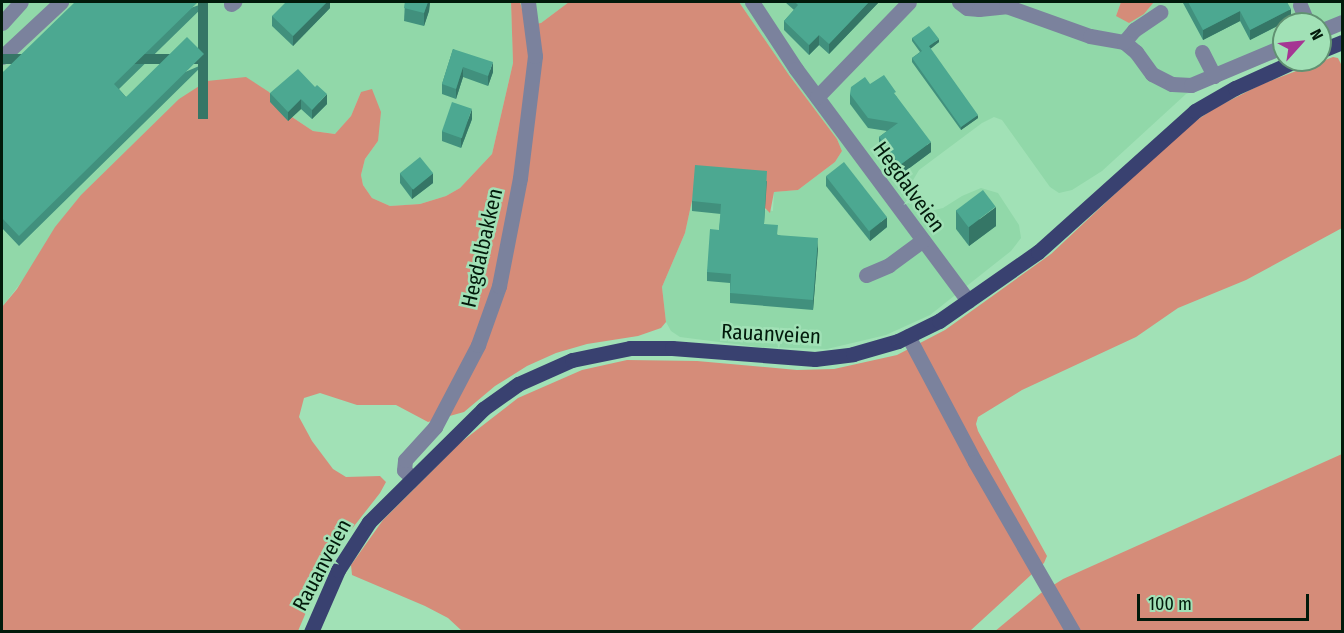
<!DOCTYPE html>
<style>
body{margin:0}
#map{position:relative;width:1344px;height:633px;overflow:hidden;background:#a1e1b6;font-family:"Fira Sans Condensed",sans-serif}
div>[style]{position:absolute}
[style*='--x']{left:calc(var(--x)*1px);top:calc(var(--y)*1px);width:calc(var(--w)*1px);rotate:calc(var(--a)*1deg)}
.built>*{inset:0;background:#91d8a9}
.forest>*{inset:0;background:#d58c79}
.minor>*{height:15px;margin:-7.5px;padding:0 7.5px;transform-origin:7.5px;border-radius:7.5px;background:#7b829d}
.major>*{height:15px;margin:-7.5px;padding:0 7.5px;transform-origin:7.5px;border-radius:7.5px;background:#394170}
.wall>*{inset:0;background:#41907d}
.shaded-wall>*{inset:0;background:#357666;transform-origin:0 0}
.building>*{inset:0;background:#4ca891;transform-origin:0 0}
span{translate:-50% -50%;white-space:nowrap;text-align:center;line-height:1.15;-webkit-text-stroke:5px #a1e1b6;paint-order:stroke}
.street-label{font-size:21px;color:#021a0b}
.frame{position:absolute;inset:0;border:3px solid #021a0b;pointer-events:none}
.north{position:absolute;left:1272px;top:12px;width:60px;height:60px;box-sizing:border-box;background:#a1e1b6;border:2px solid #619172;border-radius:50%;rotate:63deg;font-size:16px;font-weight:700;line-height:24px;text-align:center;color:#021a0b}
.north::after{content:'';display:block;margin:auto;width:21px;height:27px;background:#a53693;clip-path:polygon(50% 0,100% 100%,50% 72%,0 100%)}
.scale{position:absolute;left:1137px;top:594px;width:172px;height:27px;box-sizing:border-box;border:3px solid #021a0b;border-top:0;padding-left:8px;font-size:18px;line-height:21px;white-space:nowrap;color:#021a0b;-webkit-text-stroke:4px #a1e1b6;paint-order:stroke}
</style>
<div id="map">
<div class="built">
<i style="clip-path:polygon(2px 2px,511px 2px,513px 63px,492px 154px,460px 188px,446px 196px,420px 204px,390px 206px,372px 198px,363px 185px,361px 175px,365px 159px,378px 141px,361px 92px,351px 116px,336px 134px,313px 131px,292px 117px,269px 92px,26px 276px,2px 307px)"></i>
<i style="clip-path:polygon(520px 2px,569px 2px,541px 23px,534px 24px,524px 16px)"></i>
<i style="clip-path:polygon(739px 2px,1121px 2px,1116px 16px,1144px 14px,1154px 2px,1342px 2px,1342px 29px,1320px 39px,1320px 24px,1284px 24px,1284px 55px,1186px 94px,1102px 171px,1072px 190px,1059px 193px,1050px 187px,1002px 120px,994px 117px,982px 123px,919px 170px,906px 192px,913px 205px,922px 213px,943px 208px,962px 196px,981px 188px,998px 193px,1019px 225px,1021px 238px,1011px 251px,930px 315px,886px 335px,827px 349px,758px 347px,680px 337px,671px 331px,666px 322px,662px 287px,685px 233px,693px 196px,773px 211px,774px 192px,798px 190px,835px 162px,842px 151px,837px 139px,789px 75px)"></i>
</div>
<div class="forest">
<i style="clip-path:polygon(511px 2px,520px 2px,524px 16px,534px 24px,541px 23px,569px 2px,739px 2px,789px 75px,837px 139px,842px 151px,835px 162px,798px 190px,774px 192px,770px 213px,763px 206px,693px 196px,685px 233px,662px 287px,666px 322px,661px 328px,638px 336px,587px 344px,556px 353px,527px 366px,495px 386px,464px 412px,428px 422px,396px 405px,357px 405px,320px 393px,304px 398px,299px 417px,312px 441px,333px 469px,346px 477px,380px 476px,386px 482px,380px 493px,340px 544px,319px 582px,298px 631px,2px 631px,2px 307px,17px 289px,55px 227px,81px 195px,179px 99px,207px 81px,246px 77px,269px 92px,292px 117px,313px 131px,335px 134px,351px 116px,361px 92px,372px 89px,381px 112px,378px 141px,365px 159px,361px 175px,363px 185px,372px 198px,390px 206px,420px 204px,446px 196px,460px 188px,492px 154px,513px 63px)"></i>
<i style="clip-path:polygon(1121px 2px,1154px 2px,1144px 14px,1129px 23px,1116px 16px)"></i>
<i style="clip-path:polygon(1333px 57px,1338px 58px,1342px 66px,1342px 228px,1246px 280px,1178px 308px,1136px 337px,1022px 390px,978px 417px,976px 424px,978px 431px,1047px 556px,1044px 563px,970px 631px,462px 631px,448px 618px,425px 606px,352px 575px,351px 565px,383px 520px,460px 443px,518px 398px,582px 370px,627px 360px,697px 361px,797px 370px,834px 369px,897px 355px,945px 330px,1051px 254px,1185px 128px,1215px 108px,1262px 84px)"></i>
<i style="clip-path:polygon(1342px 454px,1342px 631px,994px 632px,1041px 593px,1063px 579px)"></i>
</div>
<div class="minor">
<i style="--x:752;--y:2;--w:80;--a:56.7"></i>
<i style="--x:796;--y:69;--w:289;--a:53.4"></i>
<i style="--x:959;--y:2;--w:10;--a:37"></i>
<i style="--x:967;--y:8;--w:12;--a:5"></i>
<i style="--x:979;--y:9;--w:27;--a:-6"></i>
<i style="--x:1006;--y:6;--w:89;--a:19.7"></i>
<i style="--x:1090;--y:36;--w:35;--a:10"></i>
<i style="--x:1124;--y:42;--w:16;--a:40"></i>
<i style="--x:1136;--y:52;--w:27;--a:54"></i>
<i style="--x:1152;--y:74;--w:22;--a:27"></i>
<i style="--x:1172;--y:84;--w:19;--a:3"></i>
<i style="--x:1191;--y:85;--w:101;--a:-22.8"></i>
<i style="--x:231;--y:4;--w:4;--a:-34"></i>
<i style="--x:1300;--y:5;--w:21;--a:67"></i>
<i style="--x:2;--y:23;--w:28;--a:-48"></i>
<i style="--x:1320;--y:31;--w:24;--a:-22"></i>
<i style="--x:1124;--y:42;--w:16;--a:-50"></i>
<i style="--x:1134;--y:30;--w:32;--a:-34"></i>
<i style="--x:1202;--y:52;--w:27;--a:63"></i>
<i style="--x:2;--y:57;--w:81;--a:-43"></i>
<i style="--x:817;--y:97;--w:132;--a:-45.9"></i>
<i style="--x:866;--y:275;--w:25;--a:-23"></i>
<i style="--x:889;--y:265;--w:42;--a:-36.3"></i>
<i style="--x:908;--y:336;--w:143;--a:62"></i>
<i style="--x:975;--y:462;--w:196;--a:60"></i>
<i style="--x:412;--y:478;--w:11;--a:-135"></i>
<i style="--x:404;--y:470;--w:10;--a:-84"></i>
<i style="--x:405;--y:460;--w:45;--a:-47.7"></i>
<i style="--x:435;--y:427;--w:93;--a:-62.3"></i>
<i style="--x:478;--y:345;--w:63;--a:-70.4"></i>
<i style="--x:499;--y:286;--w:110;--a:-79"></i>
<i style="--x:520;--y:178;--w:123;--a:-83"></i>
<i style="--x:535;--y:56;--w:54;--a:-97.4"></i>
</div>
<div class="major">
<i style="--x:1320;--y:51;--w:24;--a:-22"></i>
<i style="--x:311;--y:632;--w:68;--a:-66.5"></i>
<i style="--x:338;--y:570;--w:57;--a:-57.1"></i>
<i style="--x:369;--y:522;--w:161;--a:-44.7"></i>
<i style="--x:483;--y:409;--w:43;--a:-35.5"></i>
<i style="--x:518;--y:384;--w:59;--a:-24"></i>
<i style="--x:572;--y:360;--w:59;--a:-11.7"></i>
<i style="--x:630;--y:348;--w:42;--a:0"></i>
<i style="--x:672;--y:348;--w:143;--a:4.4"></i>
<i style="--x:815;--y:359;--w:38;--a:-7"></i>
<i style="--x:853;--y:354;--w:47;--a:-16.1"></i>
<i style="--x:898;--y:341;--w:46;--a:-26"></i>
<i style="--x:939;--y:321;--w:121;--a:-34.9"></i>
<i style="--x:1038;--y:252;--w:211;--a:-41.9"></i>
<i style="--x:1195;--y:111;--w:46;--a:-29.9"></i>
<i style="--x:1235;--y:88;--w:68;--a:-24.3"></i>
</div>
<div class="wall">
<i style="clip-path:polygon(208px 2px,119px 89px,126px 97px,204px 64px,19px 246px,2px 228px,2px 70px,3px 72px)"></i>
<i style="clip-path:polygon(330px 2px,330px 8px,293px 46px,272px 26px,272px 16px)"></i>
<i style="clip-path:polygon(405px 2px,430px 2px,429px 11px,424px 26px,404px 21px)"></i>
<i style="clip-path:polygon(785px 2px,879px 2px,829px 54px,819px 45px,809px 55px,784px 30px,784px 21px,794px 10px)"></i>
<i style="clip-path:polygon(1183px 2px,1287px 2px,1291px 19px,1250px 40px,1240px 21px,1203px 40px,1183px 3px)"></i>
<i style="clip-path:polygon(912px 38px,939px 42px,930px 49px,978px 118px,961px 130px,912px 62px,912px 58px,920px 52px,912px 41px)"></i>
<i style="clip-path:polygon(453px 49px,493px 72px,488px 86px,463px 77px,456px 99px,442px 94px,442px 84px)"></i>
<i style="clip-path:polygon(870px 84px,896px 96px,931px 152px,900px 175px,879px 147px,879px 137px,887px 131px,868px 128px,850px 104px,850px 94px)"></i>
<i style="clip-path:polygon(270px 93px,327px 104px,312px 119px,301px 109px,288px 121px,270px 102px)"></i>
<i style="clip-path:polygon(472px 119px,461px 148px,442px 141px,442px 131px)"></i>
<i style="clip-path:polygon(400px 173px,433px 183px,412px 199px,400px 183px)"></i>
<i style="clip-path:polygon(826px 176px,887px 227px,870px 241px,826px 186px)"></i>
<i style="clip-path:polygon(767px 181px,764px 224px,778px 235px,818px 248px,813px 310px,730px 303px,730px 283px,707px 281px,707px 272px,719px 230px,721px 214px,692px 211px,692px 201px)"></i>
<i style="clip-path:polygon(956px 210px,996px 226px,969px 246px,956px 229px)"></i>
</div>
<div class="shaded-wall">
<i style="left:198px;top:2px;width:10px;height:117px"></i>
<i style="clip-path:polygon(327px 2px,330px 2px,330px 8px,293px 46px,293px 36px)"></i>
<i style="clip-path:polygon(428px 2px,430px 2px,429px 11px,424px 26px,424px 13px)"></i>
<i style="clip-path:polygon(869px 2px,879px 2px,829px 54px,829px 44px)"></i>
<i style="clip-path:polygon(1291px 9px,1291px 19px,1250px 40px,1250px 30px)"></i>
<i style="clip-path:polygon(1240px 11px,1240px 21px,1203px 40px,1203px 30px)"></i>
<i style="clip-path:polygon(819px 35px,819px 45px,809px 55px,809px 45px)"></i>
<i style="clip-path:polygon(939px 39px,939px 42px,929px 50px,929px 46px)"></i>
<i style="left:204px;top:54px;width:10px;height:260px;rotate:90deg"></i>
<i style="clip-path:polygon(493px 62px,493px 72px,488px 86px,488px 76px)"></i>
<i style="clip-path:polygon(463px 67px,463px 77px,456px 99px,456px 89px)"></i>
<i style="clip-path:polygon(327px 94px,327px 104px,312px 119px,312px 110px)"></i>
<i style="clip-path:polygon(301px 99px,301px 109px,288px 121px,288px 112px)"></i>
<i style="clip-path:polygon(472px 109px,472px 119px,461px 148px,461px 138px)"></i>
<i style="clip-path:polygon(978px 115px,978px 118px,961px 130px,961px 127px)"></i>
<i style="clip-path:polygon(931px 142px,931px 152px,900px 175px,900px 165px)"></i>
<i style="clip-path:polygon(433px 173px,433px 183px,412px 199px,412px 189px)"></i>
<i style="clip-path:polygon(996px 207px,996px 226px,969px 246px,969px 227px)"></i>
<i style="clip-path:polygon(887px 217px,887px 227px,870px 241px,870px 231px)"></i>
<i style="clip-path:polygon(818px 238px,818px 248px,813px 310px,813px 300px)"></i>
</div>
<div class="building">
<i style="clip-path:polygon(75px 2px,198px 2px,114px 84px,126px 97px,187px 37px,204px 54px,19px 236px,2px 218px,2px 70px,3px 72px)"></i>
<i style="clip-path:polygon(286px 2px,327px 2px,293px 36px,272px 16px)"></i>
<i style="clip-path:polygon(405px 2px,428px 2px,424px 13px,404px 8px)"></i>
<i style="clip-path:polygon(795px 2px,869px 2px,829px 44px,819px 35px,809px 45px,784px 21px,798px 5px)"></i>
<i style="clip-path:polygon(1188px 2px,1287px 2px,1291px 9px,1250px 30px,1240px 11px,1203px 30px)"></i>
<i style="clip-path:polygon(929px 26px,939px 39px,929px 46px,978px 115px,961px 127px,912px 58px,922px 51px,912px 38px)"></i>
<i style="clip-path:polygon(453px 49px,493px 62px,488px 76px,463px 67px,456px 89px,442px 84px)"></i>
<i style="clip-path:polygon(298px 69px,315px 87px,317px 85px,327px 94px,312px 110px,301px 99px,288px 112px,270px 93px)"></i>
<i style="clip-path:polygon(884px 75px,896px 92px,894px 93px,931px 142px,900px 165px,879px 137px,898px 123px,868px 118px,850px 94px,851px 87px,865px 77px,870px 84px)"></i>
<i style="left:452px;top:102px;width:21px;height:31px;rotate:19deg"></i>
<i style="left:420px;top:157px;width:21px;height:26px;rotate:51deg"></i>
<i style="left:844px;top:162px;width:70px;height:23px;rotate:52deg"></i>
<i style="clip-path:polygon(695px 165px,767px 171px,764px 224px,778px 225px,777px 235px,818px 238px,813px 300px,730px 293px,731px 274px,707px 272px,710px 229px,719px 230px,721px 204px,692px 201px)"></i>
<i style="left:983px;top:190px;width:21px;height:34px;rotate:53deg"></i>
</div>
<div class="street-label">
<span style="left:909px;top:187px;rotate:54deg">Hegdalveien</span>
<span style="left:482px;top:248px;rotate:-77deg">Hegdalbakken</span>
<span style="left:771px;top:334px;rotate:3deg">Rauanveien</span>
<span style="left:322px;top:565px;rotate:-62deg">Rauanveien</span>
</div>
<div class="frame"></div>
<div class="north">N</div>
<div class="scale">100 m</div>
</div>
